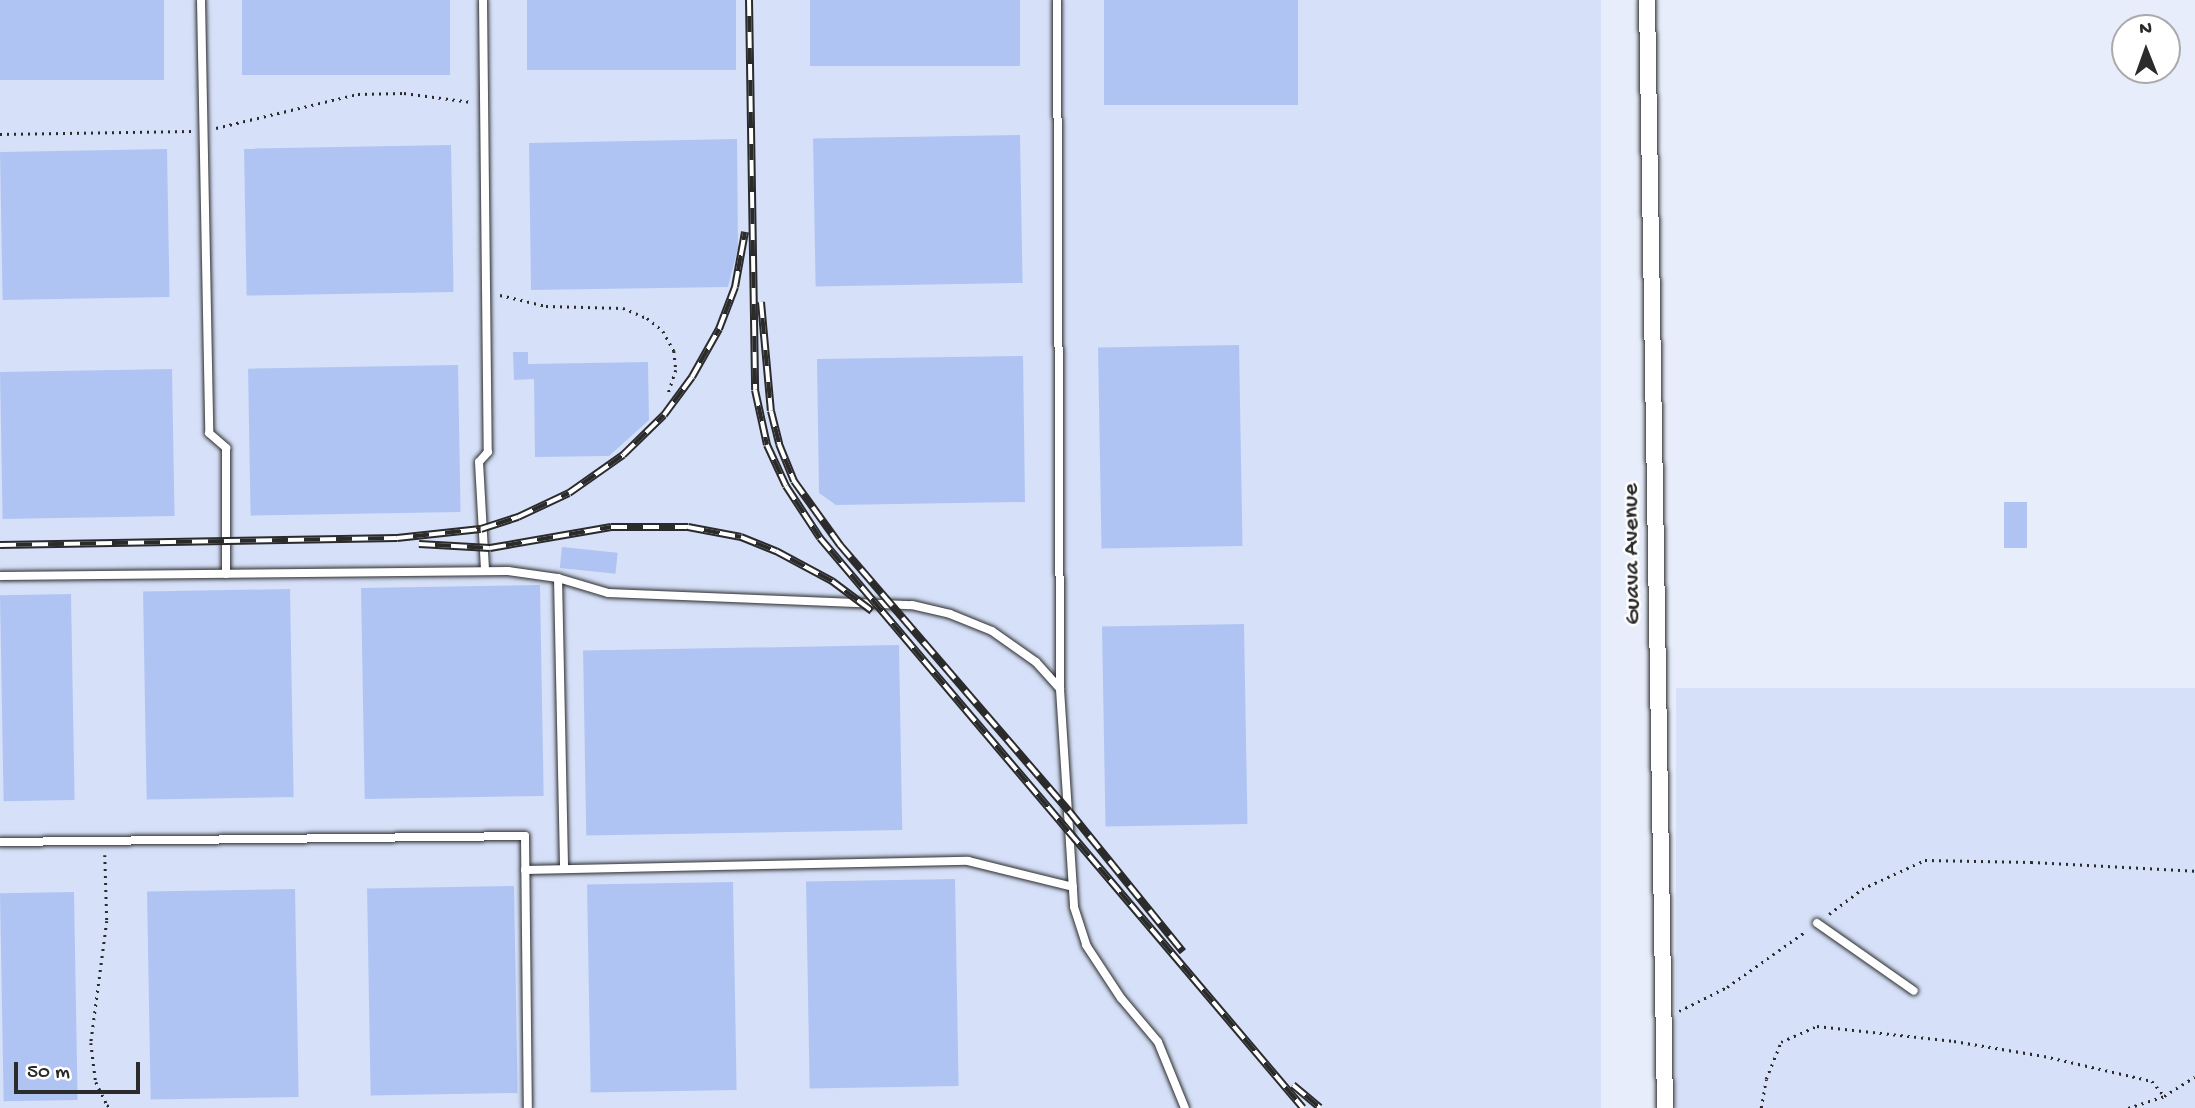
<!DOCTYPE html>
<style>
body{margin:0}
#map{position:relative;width:2195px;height:1108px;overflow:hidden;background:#e7edfb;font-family:"Gochi Hand",sans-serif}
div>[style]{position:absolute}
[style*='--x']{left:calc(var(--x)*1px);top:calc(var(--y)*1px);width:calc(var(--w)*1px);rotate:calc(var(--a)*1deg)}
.built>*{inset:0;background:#d6e1f9;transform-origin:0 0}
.building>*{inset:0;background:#b0c4f3;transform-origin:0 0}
.path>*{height:2.5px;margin-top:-1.25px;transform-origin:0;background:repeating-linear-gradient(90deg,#2b2b2b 0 2px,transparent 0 7px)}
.roads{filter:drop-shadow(0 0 2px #2b2b2b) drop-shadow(0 0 2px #2b2b2b)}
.service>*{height:8px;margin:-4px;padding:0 4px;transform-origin:4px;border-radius:4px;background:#fff}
.minor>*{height:16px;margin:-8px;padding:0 8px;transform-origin:8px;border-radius:8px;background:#fff}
.rail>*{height:8px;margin-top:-4px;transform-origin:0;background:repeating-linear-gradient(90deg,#fff 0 16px,#2b2b2b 0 32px);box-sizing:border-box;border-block:2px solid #2b2b2b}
span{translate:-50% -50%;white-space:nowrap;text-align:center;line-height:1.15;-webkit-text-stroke:5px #fff;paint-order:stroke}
.street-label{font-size:24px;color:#2b2b2b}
.north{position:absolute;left:2111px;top:14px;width:70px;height:70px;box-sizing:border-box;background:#fff;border:2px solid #aaa;border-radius:50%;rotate:359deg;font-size:19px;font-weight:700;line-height:28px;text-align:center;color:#2b2b2b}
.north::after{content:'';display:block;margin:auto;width:24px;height:32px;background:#2b2b2b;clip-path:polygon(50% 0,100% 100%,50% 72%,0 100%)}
.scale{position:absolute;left:14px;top:1062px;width:126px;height:32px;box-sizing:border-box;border:4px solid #2b2b2b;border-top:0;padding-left:9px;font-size:21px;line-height:24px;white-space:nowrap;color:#2b2b2b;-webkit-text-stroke:5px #fff;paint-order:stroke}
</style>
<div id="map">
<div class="built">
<i style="left:0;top:0;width:1601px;height:1108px"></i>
<i style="left:2195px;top:688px;width:420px;height:519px;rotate:90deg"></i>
</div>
<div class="building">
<i style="left:0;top:0;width:164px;height:80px"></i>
<i style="left:242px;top:0;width:208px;height:75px"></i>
<i style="left:527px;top:0;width:209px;height:70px"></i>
<i style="left:810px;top:0;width:210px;height:66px"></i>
<i style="left:1104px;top:0;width:194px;height:105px"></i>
<i style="left:1020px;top:135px;width:148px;height:207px;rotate:89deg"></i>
<i style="clip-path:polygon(737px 139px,738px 248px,728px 287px,531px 290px,529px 143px)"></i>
<i style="left:451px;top:145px;width:147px;height:207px;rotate:89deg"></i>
<i style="left:167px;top:149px;width:148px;height:167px;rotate:89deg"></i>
<i style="left:1239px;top:345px;width:201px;height:141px;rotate:89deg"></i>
<i style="clip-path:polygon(513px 352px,528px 352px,528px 364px,648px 362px,649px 420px,609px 456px,535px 457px,534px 379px,514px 380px)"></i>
<i style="clip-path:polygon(1023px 356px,1025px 502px,836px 505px,819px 493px,817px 359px)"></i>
<i style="left:458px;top:365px;width:147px;height:210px;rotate:89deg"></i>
<i style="left:172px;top:369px;width:147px;height:172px;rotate:89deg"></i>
<i style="left:2004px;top:502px;width:23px;height:46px"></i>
<i style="left:562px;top:547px;width:56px;height:21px;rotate:6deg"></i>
<i style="left:540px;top:585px;width:211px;height:179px;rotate:89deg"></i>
<i style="left:290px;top:589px;width:208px;height:147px;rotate:89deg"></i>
<i style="left:71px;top:594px;width:206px;height:71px;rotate:89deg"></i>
<i style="left:1244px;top:624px;width:200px;height:142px;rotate:89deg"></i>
<i style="left:899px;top:645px;width:185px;height:316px;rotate:89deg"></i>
<i style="left:955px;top:879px;width:207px;height:149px;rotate:89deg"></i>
<i style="left:733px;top:882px;width:208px;height:146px;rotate:89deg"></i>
<i style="left:514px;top:886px;width:207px;height:147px;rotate:89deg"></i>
<i style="left:295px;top:889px;width:208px;height:148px;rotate:89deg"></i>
<i style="left:74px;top:892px;width:208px;height:74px;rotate:89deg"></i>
</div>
<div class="path">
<i style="--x:216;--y:128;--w:146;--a:-13.5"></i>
<i style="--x:358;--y:94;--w:46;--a:-1.2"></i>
<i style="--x:404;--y:93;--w:68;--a:7.7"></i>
<i style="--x:0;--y:134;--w:193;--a:-0.9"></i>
<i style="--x:500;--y:295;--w:47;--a:13.4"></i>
<i style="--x:546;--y:306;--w:77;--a:1.5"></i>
<i style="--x:623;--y:308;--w:26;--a:23"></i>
<i style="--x:647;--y:318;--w:21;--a:39"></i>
<i style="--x:663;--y:331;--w:23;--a:61"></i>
<i style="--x:674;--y:351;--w:19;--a:84"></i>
<i style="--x:676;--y:370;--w:25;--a:108"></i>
<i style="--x:105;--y:855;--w:66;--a:88.3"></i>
<i style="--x:107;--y:921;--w:123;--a:97.5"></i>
<i style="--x:91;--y:1043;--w:39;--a:83"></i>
<i style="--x:96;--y:1082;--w:25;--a:64"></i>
<i style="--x:107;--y:1105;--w:7;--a:27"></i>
<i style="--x:1829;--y:914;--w:41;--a:-37.1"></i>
<i style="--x:1862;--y:889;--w:69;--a:-24.7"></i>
<i style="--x:1925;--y:860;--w:106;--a:1.1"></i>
<i style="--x:2031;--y:862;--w:164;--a:3.1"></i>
<i style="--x:1679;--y:1011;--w:54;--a:-26.6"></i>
<i style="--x:1727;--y:987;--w:97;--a:-35.3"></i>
<i style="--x:1761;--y:1108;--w:29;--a:-80"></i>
<i style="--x:1766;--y:1079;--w:40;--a:-68"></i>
<i style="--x:1781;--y:1042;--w:39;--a:-24"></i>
<i style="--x:1817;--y:1026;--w:138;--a:6.2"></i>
<i style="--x:1954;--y:1041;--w:91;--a:9.5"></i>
<i style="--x:2044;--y:1056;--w:111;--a:13"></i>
<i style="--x:2152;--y:1081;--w:19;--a:51"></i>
<i style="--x:2164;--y:1096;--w:36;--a:-32"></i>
<i style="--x:2128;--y:1108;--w:38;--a:-18"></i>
</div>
<div class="roads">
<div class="service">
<i style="--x:201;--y:0;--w:433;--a:88.9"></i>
<i style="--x:209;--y:433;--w:23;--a:41"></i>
<i style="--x:226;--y:448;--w:126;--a:90"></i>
<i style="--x:483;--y:0;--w:452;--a:89.4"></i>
<i style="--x:488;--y:452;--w:13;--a:132"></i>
<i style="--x:479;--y:462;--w:109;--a:86.8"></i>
<i style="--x:1057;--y:0;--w:689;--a:89.75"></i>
<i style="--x:1060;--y:689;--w:218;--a:86.3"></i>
<i style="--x:1074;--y:907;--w:40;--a:72"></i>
<i style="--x:1086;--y:945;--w:64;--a:56.6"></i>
<i style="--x:1121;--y:998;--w:57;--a:49.9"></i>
<i style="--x:1158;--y:1042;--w:71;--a:67.8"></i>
<i style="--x:0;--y:576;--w:508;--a:-0.56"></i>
<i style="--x:508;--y:571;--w:50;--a:8"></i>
<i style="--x:558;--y:578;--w:52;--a:16.7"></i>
<i style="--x:608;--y:593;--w:304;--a:2.3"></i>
<i style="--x:912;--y:605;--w:39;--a:13"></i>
<i style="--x:950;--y:614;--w:45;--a:22"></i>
<i style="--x:992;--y:631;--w:54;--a:35.2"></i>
<i style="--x:1036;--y:662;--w:36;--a:48"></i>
<i style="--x:558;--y:578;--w:291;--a:88.8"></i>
<i style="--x:0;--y:842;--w:525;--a:-0.65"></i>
<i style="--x:525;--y:836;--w:272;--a:89.4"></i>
<i style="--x:525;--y:870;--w:443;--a:-1.2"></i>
<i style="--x:968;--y:861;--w:108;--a:13.9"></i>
<i style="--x:1817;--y:923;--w:118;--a:35"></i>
</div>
<div class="minor">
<i style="--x:1647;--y:0;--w:1108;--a:89.07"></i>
</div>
</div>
<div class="rail">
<i style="--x:749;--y:0;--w:390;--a:89.1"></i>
<i style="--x:755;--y:390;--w:56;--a:77.7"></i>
<i style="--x:767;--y:445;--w:45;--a:65.1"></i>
<i style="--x:786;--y:486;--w:62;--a:56.8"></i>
<i style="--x:820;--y:538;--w:747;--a:49.72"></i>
<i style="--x:761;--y:302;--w:109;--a:84.8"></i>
<i style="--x:771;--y:411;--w:34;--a:76"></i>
<i style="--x:779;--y:444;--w:40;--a:68"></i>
<i style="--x:794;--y:481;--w:79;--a:54.3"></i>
<i style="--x:840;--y:545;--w:351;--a:49.3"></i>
<i style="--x:1069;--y:811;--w:181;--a:51"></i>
<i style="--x:419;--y:544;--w:71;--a:3.2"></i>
<i style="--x:490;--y:548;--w:123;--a:-9.8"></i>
<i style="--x:611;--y:527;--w:77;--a:0"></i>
<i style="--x:688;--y:527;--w:54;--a:10.7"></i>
<i style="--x:741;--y:537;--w:38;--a:22"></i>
<i style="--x:776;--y:551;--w:64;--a:28.2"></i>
<i style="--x:832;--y:581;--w:50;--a:36.9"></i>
<i style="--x:0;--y:545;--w:397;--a:-1"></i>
<i style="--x:397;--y:538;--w:84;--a:-6.1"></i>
<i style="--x:481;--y:529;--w:39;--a:-18"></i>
<i style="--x:518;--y:517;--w:56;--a:-25.2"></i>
<i style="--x:569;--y:493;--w:66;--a:-35.1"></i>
<i style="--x:623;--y:455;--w:57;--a:-44.3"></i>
<i style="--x:664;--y:415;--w:47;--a:-53.6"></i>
<i style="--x:692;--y:377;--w:55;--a:-60.6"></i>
<i style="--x:719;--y:329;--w:45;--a:-69.1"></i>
<i style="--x:735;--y:287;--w:56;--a:-79.7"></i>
<i style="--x:1293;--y:1085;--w:35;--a:40"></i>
</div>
<div class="street-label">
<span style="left:1633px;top:554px;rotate:-91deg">Guava Avenue</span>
</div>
<div class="north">N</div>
<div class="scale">50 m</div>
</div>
